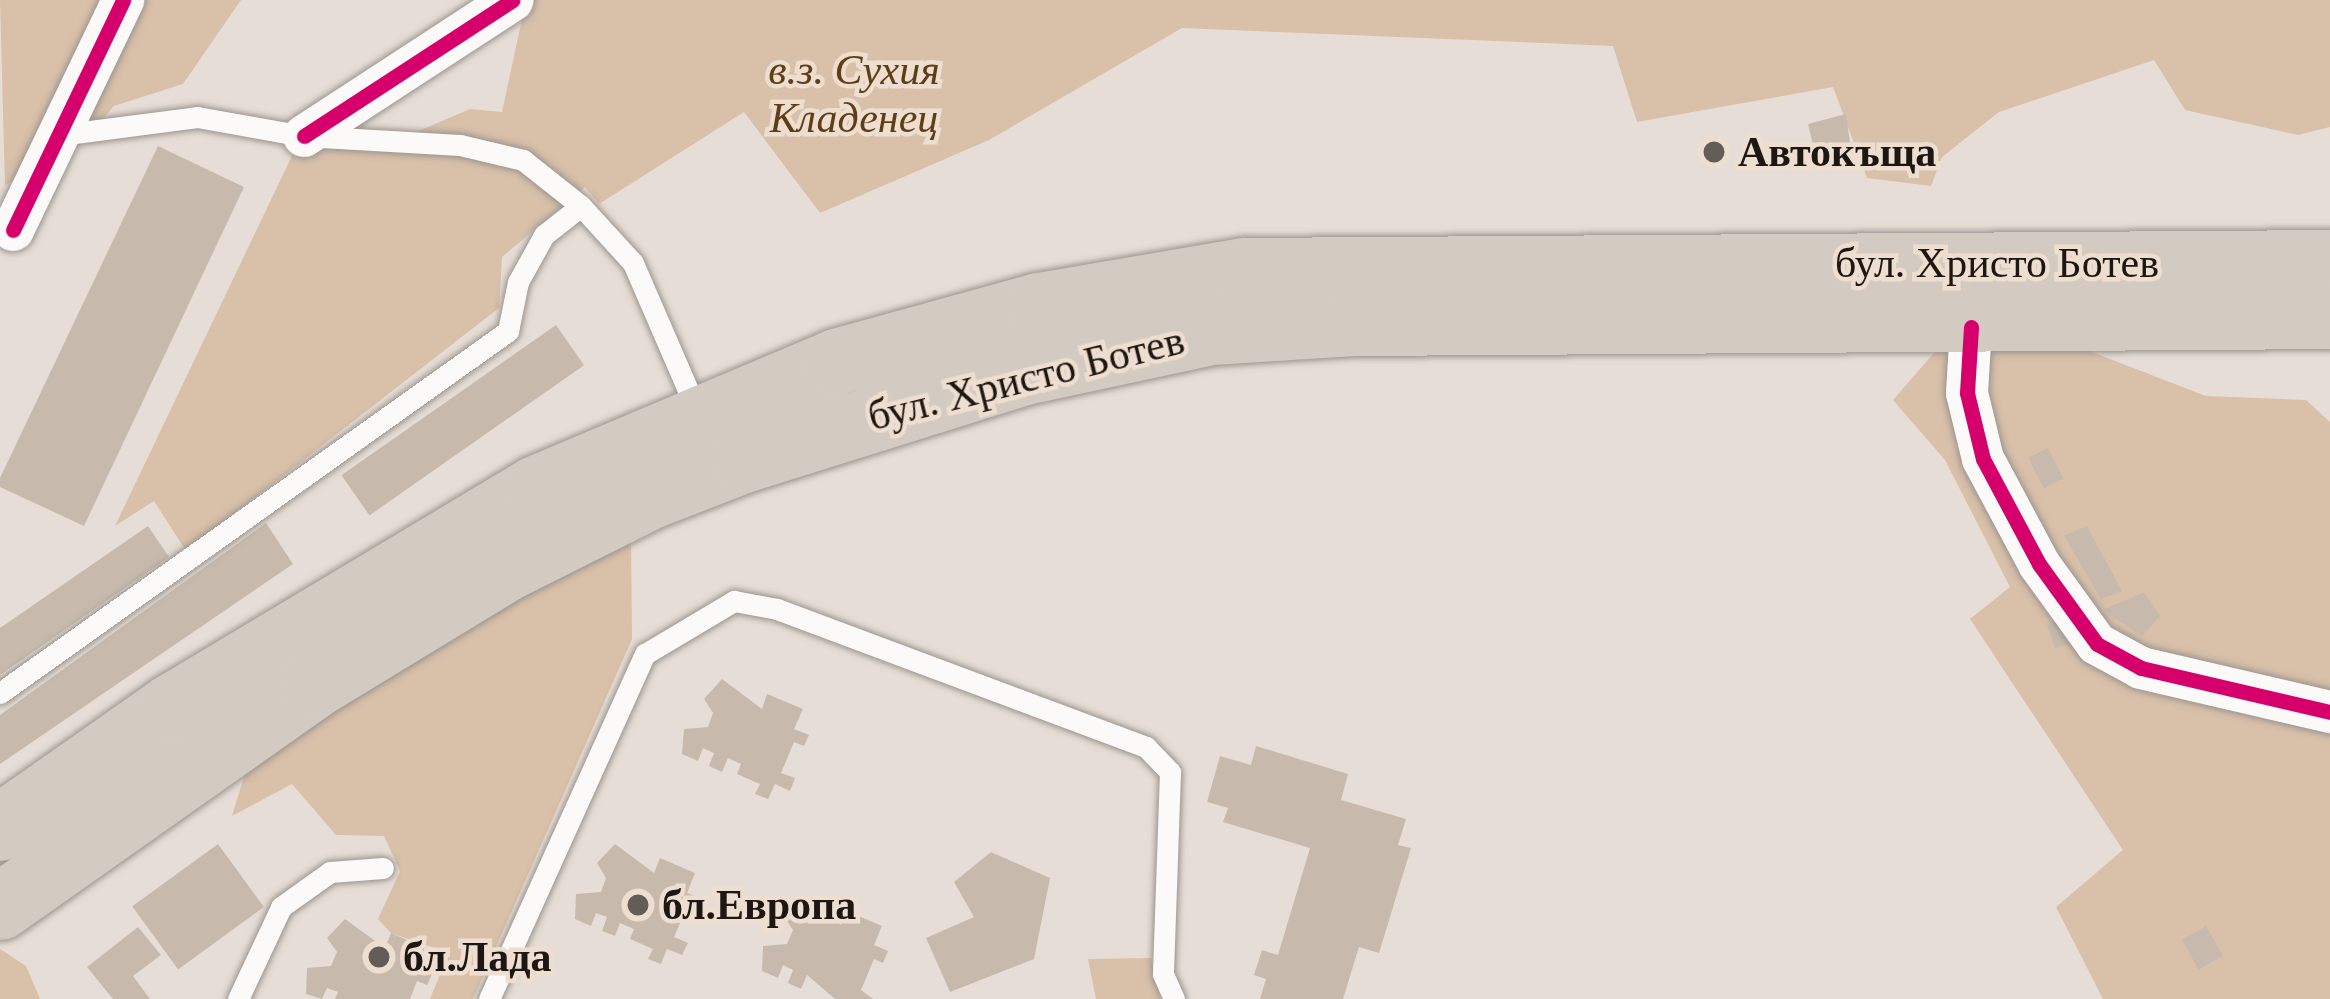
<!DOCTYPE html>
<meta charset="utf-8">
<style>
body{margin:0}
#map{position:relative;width:2330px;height:999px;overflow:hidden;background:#e6ded6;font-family:Georgia,serif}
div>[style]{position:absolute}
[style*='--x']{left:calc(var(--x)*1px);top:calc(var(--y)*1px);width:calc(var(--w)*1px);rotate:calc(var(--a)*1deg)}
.green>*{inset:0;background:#d8c0a9}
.building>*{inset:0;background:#c7baad;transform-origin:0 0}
.roads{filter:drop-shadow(0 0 3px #9c958f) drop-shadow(0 0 3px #9c958f)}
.lane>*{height:21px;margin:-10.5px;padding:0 10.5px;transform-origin:10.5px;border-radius:10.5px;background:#fbfaf9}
.street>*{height:42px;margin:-21px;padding:0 21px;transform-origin:21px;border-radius:21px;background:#fbfaf9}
.highway>*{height:66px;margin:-33px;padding:0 33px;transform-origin:33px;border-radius:33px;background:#d3cbc2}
.cycleway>*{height:15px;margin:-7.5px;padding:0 7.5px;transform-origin:7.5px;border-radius:7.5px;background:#d6006c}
.dots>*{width:33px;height:33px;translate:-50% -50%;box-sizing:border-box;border:6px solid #eddecf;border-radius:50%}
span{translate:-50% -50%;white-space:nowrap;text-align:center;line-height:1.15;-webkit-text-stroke:9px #eddecf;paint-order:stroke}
.park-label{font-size:42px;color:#5f3d15;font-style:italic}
.poi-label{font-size:42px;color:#1c1712;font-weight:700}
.left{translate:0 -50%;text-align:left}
.street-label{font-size:42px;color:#1c1712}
</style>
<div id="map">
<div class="green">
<i style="clip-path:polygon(0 0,241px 0,183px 84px,114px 106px,78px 147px,5px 185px)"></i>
<i style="clip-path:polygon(526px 0,2330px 0,2330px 127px,2298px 135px,2185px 110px,2154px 60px,1999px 112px,1942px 157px,1931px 186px,1867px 178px,1833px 87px,1637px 122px,1613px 46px,1182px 28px,989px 140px,820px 213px,744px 112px,599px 204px,585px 187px,502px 257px,499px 308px,186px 551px,154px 501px,115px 526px,300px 139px,407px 136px,470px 109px,502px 112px)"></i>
<i style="clip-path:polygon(2066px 342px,2206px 396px,2306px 400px,2330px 422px,2330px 999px,2103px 999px,2056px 907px,2123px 850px,1970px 619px,2010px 587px,1945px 460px,1893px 400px,1940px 346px)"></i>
<i style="clip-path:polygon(631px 535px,632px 639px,473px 999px,430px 999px,449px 953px,391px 933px,378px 919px,400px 871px,384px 836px,336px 835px,292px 784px,232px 816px,254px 744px)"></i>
<i style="clip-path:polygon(0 949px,26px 966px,40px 999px,0 999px)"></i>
<i style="clip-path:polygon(1151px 958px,1160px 999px,1096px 999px,1088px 959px)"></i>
</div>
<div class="building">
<i style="clip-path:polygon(1846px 114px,1853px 163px,1818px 166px,1808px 124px)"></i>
<i style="clip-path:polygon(158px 146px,244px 187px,84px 526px,0 487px,0 478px)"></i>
<i style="left:556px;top:325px;width:49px;height:262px;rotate:55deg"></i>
<i style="left:2048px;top:448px;width:34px;height:22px;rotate:63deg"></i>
<i style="clip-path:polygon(266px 523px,293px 564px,0 764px,0 715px)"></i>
<i style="clip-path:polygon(148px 526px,169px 557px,0 675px,0 628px)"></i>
<i style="clip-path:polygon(2087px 526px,2122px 591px,2101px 599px,2064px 536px)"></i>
<i style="clip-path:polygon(2144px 592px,2160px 616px,2142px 636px,2103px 610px)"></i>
<i style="left:2066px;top:619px;width:24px;height:20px;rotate:71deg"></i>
<i style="clip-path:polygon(722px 679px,762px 709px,767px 694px,803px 709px,794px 729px,809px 735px,804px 746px,794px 742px,781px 773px,795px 778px,790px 791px,775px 784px,768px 799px,755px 794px,760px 784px,737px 774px,741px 764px,728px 758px,722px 772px,709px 766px,714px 753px,703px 748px,698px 761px,682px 754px,684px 729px,708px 727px,713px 713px,704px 699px)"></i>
<i style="clip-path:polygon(1256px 746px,1348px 774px,1341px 800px,1406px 819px,1398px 845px,1411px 848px,1379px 953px,1359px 947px,1343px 999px,1260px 999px,1266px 979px,1254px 975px,1262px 950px,1278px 955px,1310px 848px,1223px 822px,1228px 808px,1207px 802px,1220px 756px,1251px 765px)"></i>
<i style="left:218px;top:844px;width:78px;height:106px;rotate:54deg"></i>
<i style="clip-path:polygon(615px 844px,654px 873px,660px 858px,695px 873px,687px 893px,702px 899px,697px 910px,687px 907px,674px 937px,688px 943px,682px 955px,667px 949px,661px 964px,648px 959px,653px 949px,630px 939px,634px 929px,620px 923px,615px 936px,602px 931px,607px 917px,596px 913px,591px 926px,575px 919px,576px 894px,601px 892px,606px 878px,597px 863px)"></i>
<i style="clip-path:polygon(991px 852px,1050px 878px,1034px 959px,950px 992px,926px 938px,974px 917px,954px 882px)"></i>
<i style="clip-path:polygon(801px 896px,841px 925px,847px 911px,882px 926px,874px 945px,888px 951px,883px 963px,874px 959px,861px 990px,873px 999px,835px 999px,807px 975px,801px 989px,788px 983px,793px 970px,783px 965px,778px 978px,762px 971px,763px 946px,787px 944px,793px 930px,783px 915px)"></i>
<i style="clip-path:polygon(345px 919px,385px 948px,391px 933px,426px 948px,418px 968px,432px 974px,427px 985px,417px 981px,410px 999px,335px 999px,338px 992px,327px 988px,322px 999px,306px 994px,307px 968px,331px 966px,337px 952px,327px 938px)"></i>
<i style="left:2206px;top:926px;width:34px;height:28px;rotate:60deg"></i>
<i style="clip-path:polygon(138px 927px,161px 955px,133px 976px,150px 999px,113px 999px,87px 967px)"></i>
</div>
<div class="roads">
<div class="lane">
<i style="--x:59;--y:135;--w:139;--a:-7.4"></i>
<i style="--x:197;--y:117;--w:109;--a:10.1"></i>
<i style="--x:304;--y:136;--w:156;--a:3.3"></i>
<i style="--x:460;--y:145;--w:65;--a:13.4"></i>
<i style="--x:523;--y:160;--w:74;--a:38.4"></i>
<i style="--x:581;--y:206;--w:77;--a:47.6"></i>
<i style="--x:633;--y:263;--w:163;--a:66.6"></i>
<i style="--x:0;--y:693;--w:624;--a:-35.47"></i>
<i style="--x:508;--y:331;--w:50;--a:-78.5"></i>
<i style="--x:518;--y:282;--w:54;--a:-61"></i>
<i style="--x:544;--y:235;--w:47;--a:-38.1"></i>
<i style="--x:238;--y:999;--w:102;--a:-64.9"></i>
<i style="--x:281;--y:907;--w:60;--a:-35.5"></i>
<i style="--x:330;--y:872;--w:53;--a:-4.3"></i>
<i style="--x:489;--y:999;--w:379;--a:-65.7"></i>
<i style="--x:645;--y:654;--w:104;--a:-30.8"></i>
<i style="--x:734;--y:601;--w:44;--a:10.5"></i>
<i style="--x:777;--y:609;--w:394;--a:20.5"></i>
<i style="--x:1146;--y:747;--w:35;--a:46"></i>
<i style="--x:1170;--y:772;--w:202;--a:92"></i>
<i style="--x:1163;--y:974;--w:27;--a:66"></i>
</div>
<div class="street">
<i style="--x:304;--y:136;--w:249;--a:-33.1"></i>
<i style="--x:13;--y:230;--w:255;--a:-64.4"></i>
<i style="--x:1971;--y:327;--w:66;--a:93.5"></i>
<i style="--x:1967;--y:393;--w:68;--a:76.4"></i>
<i style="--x:1983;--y:459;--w:119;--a:61.9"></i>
<i style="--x:2039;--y:564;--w:99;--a:54.1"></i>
<i style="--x:2097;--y:644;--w:50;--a:28.6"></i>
<i style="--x:2141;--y:668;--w:194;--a:13.1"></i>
</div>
<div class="highway">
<i style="--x:0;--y:828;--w:210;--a:-35.1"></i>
<i style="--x:172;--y:707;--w:424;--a:-30.9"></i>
<i style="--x:536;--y:489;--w:326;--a:-22.9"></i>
<i style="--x:836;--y:362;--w:212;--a:-15.4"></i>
<i style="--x:1040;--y:306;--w:208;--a:-9.7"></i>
<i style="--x:1245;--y:271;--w:1085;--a:-0.42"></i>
<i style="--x:0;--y:907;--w:383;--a:-35.2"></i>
<i style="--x:313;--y:686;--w:229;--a:-31.3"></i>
<i style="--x:509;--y:567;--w:159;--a:-26.6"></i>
<i style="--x:651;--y:496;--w:100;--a:-21.2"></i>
<i style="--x:744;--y:460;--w:294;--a:-17.4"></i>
<i style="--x:1025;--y:372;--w:191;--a:-12.1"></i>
<i style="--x:1212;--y:332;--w:145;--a:-3.6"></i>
<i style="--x:1357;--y:323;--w:973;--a:-0.41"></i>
</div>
</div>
<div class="cycleway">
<i style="--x:304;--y:136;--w:249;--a:-33.1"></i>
<i style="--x:13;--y:230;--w:255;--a:-64.4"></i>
<i style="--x:1971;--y:327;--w:66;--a:93.5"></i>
<i style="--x:1967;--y:393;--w:68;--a:76.4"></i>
<i style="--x:1983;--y:459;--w:119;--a:61.9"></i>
<i style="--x:2039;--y:564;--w:99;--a:54.1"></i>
<i style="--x:2097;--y:644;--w:50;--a:28.6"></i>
<i style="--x:2141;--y:668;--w:194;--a:13.1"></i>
</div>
<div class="dots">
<i style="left:1714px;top:152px;background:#635d57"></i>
<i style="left:638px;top:905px;background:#635d57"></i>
<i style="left:379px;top:957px;background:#635d57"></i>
</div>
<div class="park-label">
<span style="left:854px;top:94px">в.з. Сухия<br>Кладенец</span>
</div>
<div class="poi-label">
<span class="left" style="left:1738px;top:152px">Автокъща</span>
<span class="left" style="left:662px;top:905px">бл.Европа</span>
<span class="left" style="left:403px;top:957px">бл.Лада</span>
</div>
<div class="street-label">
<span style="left:1997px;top:263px">бул. Христо Ботев</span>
<span style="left:1026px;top:378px;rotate:-14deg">бул. Христо Ботев</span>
</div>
</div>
